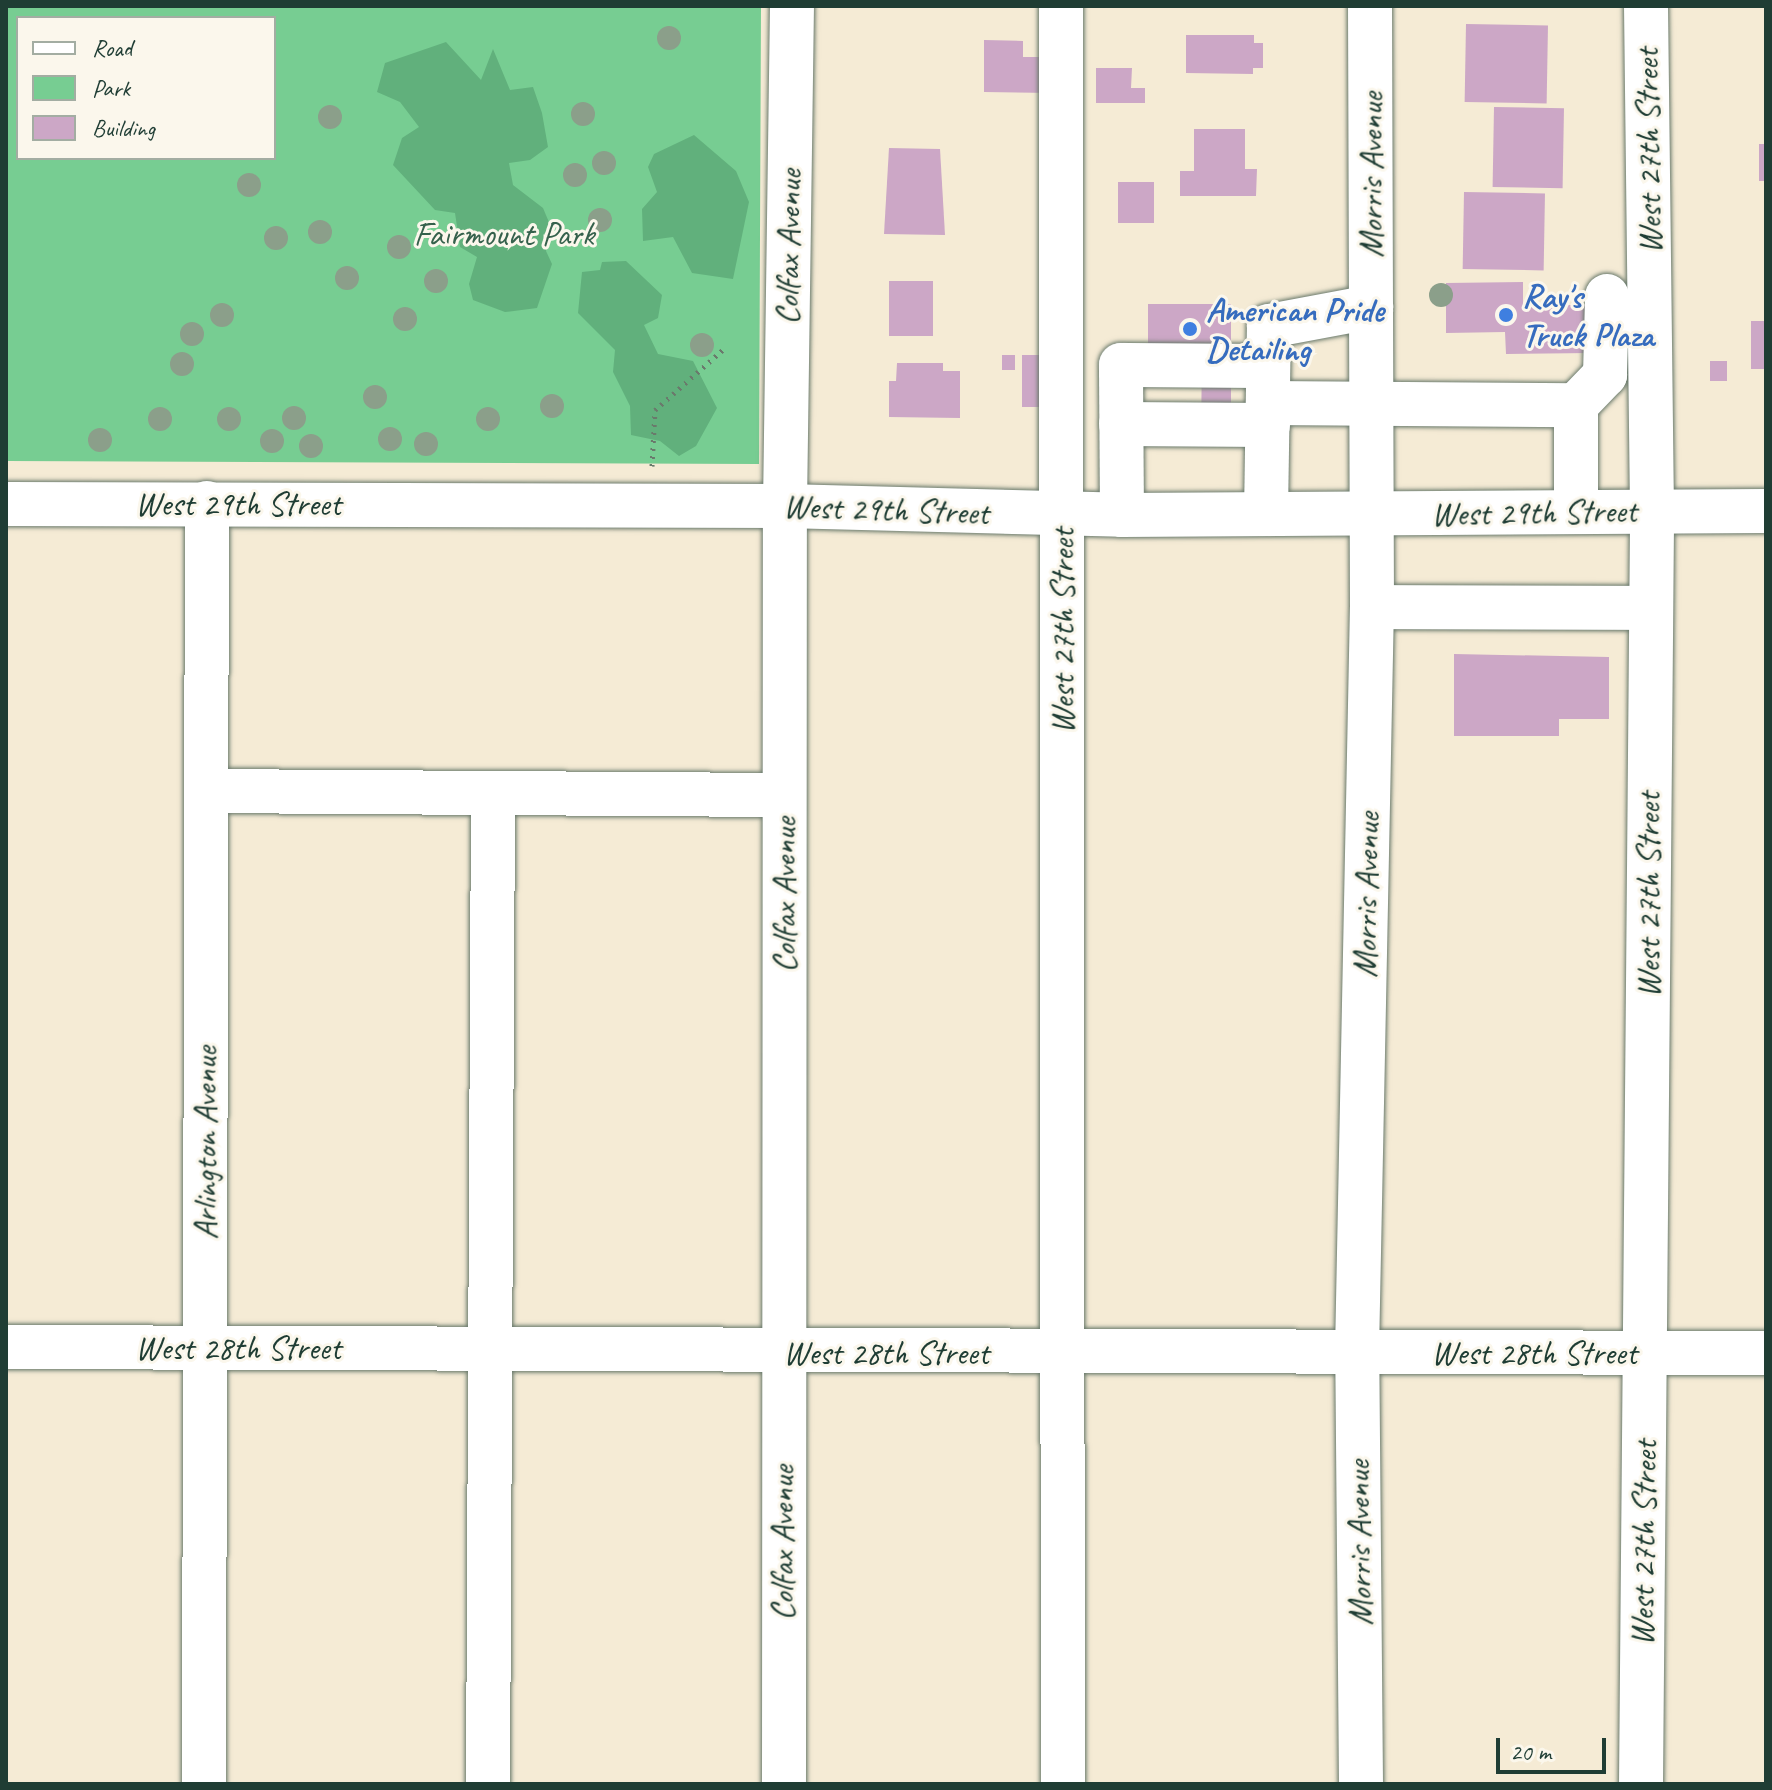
<!DOCTYPE html>
<style>
body{margin:0}
#map{position:relative;width:1772px;height:1790px;overflow:hidden;background:#f5ebd5;font-family:Caveat,sans-serif}
div>[style]{position:absolute}
[style*='--x']{left:calc(var(--x)*1px);top:calc(var(--y)*1px);width:calc(var(--w)*1px);rotate:calc(var(--a)*1deg)}
.green>*{inset:0;background:#77cd92}
.forest>*{inset:0;background:#61b07c}
.building>*{inset:0;background:#cca7c6;transform-origin:0 0}
.path>*{height:5px;margin-top:-2.5px;transform-origin:0;background:repeating-linear-gradient(90deg,#6a7a6c 0 2px,transparent 0 8px)}
.roads{filter:drop-shadow(0 0 2px #6a7a6c) drop-shadow(0 0 2px #6a7a6c)}
.minor>*{height:44px;margin:-22px;padding:0 22px;transform-origin:22px;border-radius:22px;background:#fff}
.trees>*{width:24px;height:24px;margin:-12px;border-radius:50%;background:#8b9f8a}
.dots>*{width:22px;height:22px;translate:-50% -50%;box-sizing:border-box;border:4px solid #fbf7ec;border-radius:50%}
span{translate:-50% -50%;white-space:nowrap;text-align:center;line-height:1.15;-webkit-text-stroke:6px #fbf7ec;paint-order:stroke}
.street-label{font-size:34px;color:#1f3d34}
.park-label{font-size:34px;color:#35614c}
.shop-label{font-size:34px;color:#366cbe;font-weight:700}
.left{translate:0 -50%;text-align:left}
.frame{position:absolute;inset:0;border:8px solid #1f3d34;pointer-events:none}
.legend{position:absolute;left:16px;top:16px;width:260px;height:144px;box-sizing:border-box;background:#fbf7ec;border:2px solid #a3ada2;margin:0;padding:10px 14px;list-style:none;font-size:24px;color:#1f3d34}
.legend li{display:flex;align-items:center;gap:16px;height:40px}
.legend b{width:40px;border:2px solid #a3ada2}
.scale{position:absolute;left:1496px;top:1738px;width:110px;height:36px;box-sizing:border-box;border:4px solid #1f3d34;border-top:0;padding-left:10px;font-size:24px;line-height:28px;white-space:nowrap;color:#1f3d34;-webkit-text-stroke:6px #fbf7ec;paint-order:stroke}
</style>
<div id="map">
<div class="green">
<i style="clip-path:polygon(evenodd,6px 6px,761px 6px,759px 464px,6px 461px,6px 6px,18px 18px,274px 18px,274px 158px,18px 158px,18px 18px)"></i>
</div>
<div class="forest">
<i style="clip-path:polygon(446px 42px,481px 80px,493px 49px,510px 90px,533px 87px,542px 113px,548px 147px,530px 160px,509px 163px,513px 185px,543px 208px,551px 227px,546px 251px,552px 264px,537px 308px,505px 312px,473px 300px,469px 284px,477px 257px,460px 247px,455px 213px,435px 210px,393px 165px,402px 138px,419px 127px,400px 102px,377px 92px,385px 63px)"></i>
<i style="clip-path:polygon(694px 135px,736px 171px,749px 202px,733px 279px,692px 273px,673px 237px,643px 241px,642px 209px,657px 192px,648px 167px,654px 154px)"></i>
<i style="clip-path:polygon(626px 261px,662px 295px,658px 318px,644px 325px,658px 354px,693px 361px,717px 408px,696px 446px,679px 456px,660px 441px,631px 435px,630px 406px,613px 372px,615px 350px,578px 313px,582px 272px,600px 270px,602px 262px)"></i>
</div>
<div class="building">
<i style="left:1466px;top:24px;width:82px;height:78px;rotate:1deg"></i>
<i style="clip-path:polygon(1186px 35px,1254px 35px,1254px 43px,1263px 43px,1263px 68px,1253px 68px,1253px 74px,1186px 73px)"></i>
<i style="clip-path:polygon(984px 40px,1023px 41px,1023px 57px,1053px 57px,1053px 93px,984px 92px)"></i>
<i style="clip-path:polygon(1096px 68px,1132px 68px,1131px 88px,1145px 88px,1145px 103px,1096px 103px)"></i>
<i style="left:1494px;top:107px;width:70px;height:80px;rotate:1deg"></i>
<i style="clip-path:polygon(1194px 129px,1245px 129px,1245px 169px,1257px 169px,1256px 196px,1180px 196px,1180px 171px,1194px 171px)"></i>
<i style="left:1759px;top:144px;width:7px;height:37px"></i>
<i style="clip-path:polygon(889px 148px,940px 149px,945px 235px,884px 234px)"></i>
<i style="left:1118px;top:182px;width:36px;height:41px"></i>
<i style="left:1464px;top:192px;width:81px;height:77px;rotate:1deg"></i>
<i style="left:889px;top:281px;width:44px;height:55px"></i>
<i style="clip-path:polygon(1523px 282px,1523px 305px,1590px 305px,1591px 353px,1506px 354px,1505px 332px,1446px 333px,1446px 283px)"></i>
<i style="clip-path:polygon(1148px 304px,1231px 304px,1231px 440px,1201px 440px,1202px 349px,1148px 355px)"></i>
<i style="left:1751px;top:321px;width:15px;height:48px"></i>
<i style="left:1002px;top:355px;width:13px;height:15px"></i>
<i style="left:1022px;top:355px;width:37px;height:52px"></i>
<i style="left:1710px;top:361px;width:17px;height:20px"></i>
<i style="clip-path:polygon(897px 363px,943px 363px,943px 371px,960px 371px,960px 418px,889px 417px,889px 381px,896px 381px)"></i>
<i style="clip-path:polygon(1454px 654px,1609px 657px,1609px 719px,1559px 719px,1559px 736px,1454px 736px)"></i>
</div>
<div class="path">
<i style="--x:652;--y:466;--w:56;--a:-86.9"></i>
<i style="--x:655;--y:410;--w:95;--a:-41.6"></i>
</div>
<div class="roads">
<div class="minor">
<i style="--x:1061;--y:6;--w:1778;--a:89.94"></i>
<i style="--x:1268;--y:403;--w:308;--a:0.4"></i>
<i style="--x:1576;--y:405;--w:107;--a:90"></i>
<i style="--x:1576;--y:405;--w:42;--a:-46"></i>
<i style="--x:1605;--y:375;--w:79;--a:-88.5"></i>
<i style="--x:1121;--y:424;--w:147;--a:0.4"></i>
<i style="--x:6;--y:504;--w:779;--a:0.15"></i>
<i style="--x:785;--y:506;--w:337;--a:1.5"></i>
<i style="--x:1122;--y:515;--w:644;--a:-0.36"></i>
<i style="--x:1266;--y:514;--w:188;--a:-89.1"></i>
<i style="--x:1269;--y:326;--w:104;--a:-10.6"></i>
<i style="--x:1122;--y:515;--w:150;--a:-90.4"></i>
<i style="--x:1121;--y:365;--w:147;--a:0.4"></i>
<i style="--x:1372;--y:607;--w:279;--a:0.2"></i>
<i style="--x:207;--y:791;--w:577;--a:0.4"></i>
<i style="--x:6;--y:1347;--w:1760;--a:0.2"></i>
<i style="--x:204;--y:1784;--w:1281;--a:-89.87"></i>
<i style="--x:488;--y:1784;--w:989;--a:-89.71"></i>
<i style="--x:784;--y:1784;--w:1278;--a:-89.96"></i>
<i style="--x:785;--y:506;--w:500;--a:-89.2"></i>
<i style="--x:1361;--y:1784;--w:432;--a:-90.5"></i>
<i style="--x:1357;--y:1352;--w:745;--a:-88.85"></i>
<i style="--x:1372;--y:607;--w:601;--a:-90.19"></i>
<i style="--x:1641;--y:1784;--w:1273;--a:-89.5"></i>
<i style="--x:1652;--y:511;--w:505;--a:-90.68"></i>
</div>
</div>
<div class="trees">
<i style="left:669px;top:38px"></i>
<i style="left:583px;top:114px"></i>
<i style="left:330px;top:117px"></i>
<i style="left:604px;top:163px"></i>
<i style="left:575px;top:175px"></i>
<i style="left:249px;top:185px"></i>
<i style="left:600px;top:220px"></i>
<i style="left:320px;top:232px"></i>
<i style="left:276px;top:238px"></i>
<i style="left:399px;top:247px"></i>
<i style="left:347px;top:278px"></i>
<i style="left:436px;top:281px"></i>
<i style="left:1441px;top:295px"></i>
<i style="left:222px;top:315px"></i>
<i style="left:405px;top:319px"></i>
<i style="left:192px;top:334px"></i>
<i style="left:702px;top:345px"></i>
<i style="left:182px;top:364px"></i>
<i style="left:375px;top:397px"></i>
<i style="left:552px;top:406px"></i>
<i style="left:294px;top:418px"></i>
<i style="left:160px;top:419px"></i>
<i style="left:229px;top:419px"></i>
<i style="left:488px;top:419px"></i>
<i style="left:390px;top:439px"></i>
<i style="left:100px;top:440px"></i>
<i style="left:272px;top:441px"></i>
<i style="left:426px;top:444px"></i>
<i style="left:311px;top:446px"></i>
</div>
<div class="dots">
<i style="left:1506px;top:315px;background:#3f7fe0"></i>
<i style="left:1190px;top:329px;background:#3f7fe0"></i>
</div>
<div class="street-label">
<span style="left:1648px;top:151px;rotate:-91deg">West 27th Street</span>
<span style="left:1371px;top:175px;rotate:-90deg">Morris Avenue</span>
<span style="left:788px;top:247px;rotate:-89deg">Colfax Avenue</span>
<span style="left:238px;top:504px">West 29th Street</span>
<span style="left:886px;top:509px;rotate:2deg">West 29th Street</span>
<span style="left:1534px;top:512px;rotate:-1deg">West 29th Street</span>
<span style="left:1062px;top:631px;rotate:-90deg">West 27th Street</span>
<span style="left:784px;top:895px;rotate:-90deg">Colfax Avenue</span>
<span style="left:1366px;top:895px;rotate:-89deg">Morris Avenue</span>
<span style="left:1648px;top:895px;rotate:-90deg">West 27th Street</span>
<span style="left:205px;top:1143px;rotate:-90deg">Arlington Avenue</span>
<span style="left:238px;top:1348px">West 28th Street</span>
<span style="left:886px;top:1353px">West 28th Street</span>
<span style="left:1534px;top:1353px">West 28th Street</span>
<span style="left:782px;top:1543px;rotate:-90deg">Colfax Avenue</span>
<span style="left:1359px;top:1543px;rotate:-91deg">Morris Avenue</span>
<span style="left:1643px;top:1543px;rotate:-89deg">West 27th Street</span>
</div>
<div class="park-label">
<span style="left:504px;top:234px">Fairmount Park</span>
</div>
<div class="shop-label">
<span class="left" style="left:1522px;top:315px">Ray's<br>Truck Plaza</span>
<span class="left" style="left:1206px;top:329px">American Pride<br>Detailing</span>
</div>
<div class="frame"></div>
<ul class="legend">
<li><b style="height:10px;background:#fff"></b>Road</li>
<li><b style="height:22px;background:#77cd92"></b>Park</li>
<li><b style="height:22px;background:#cca7c6"></b>Building</li>
</ul>
<div class="scale">20 m</div>
</div>
